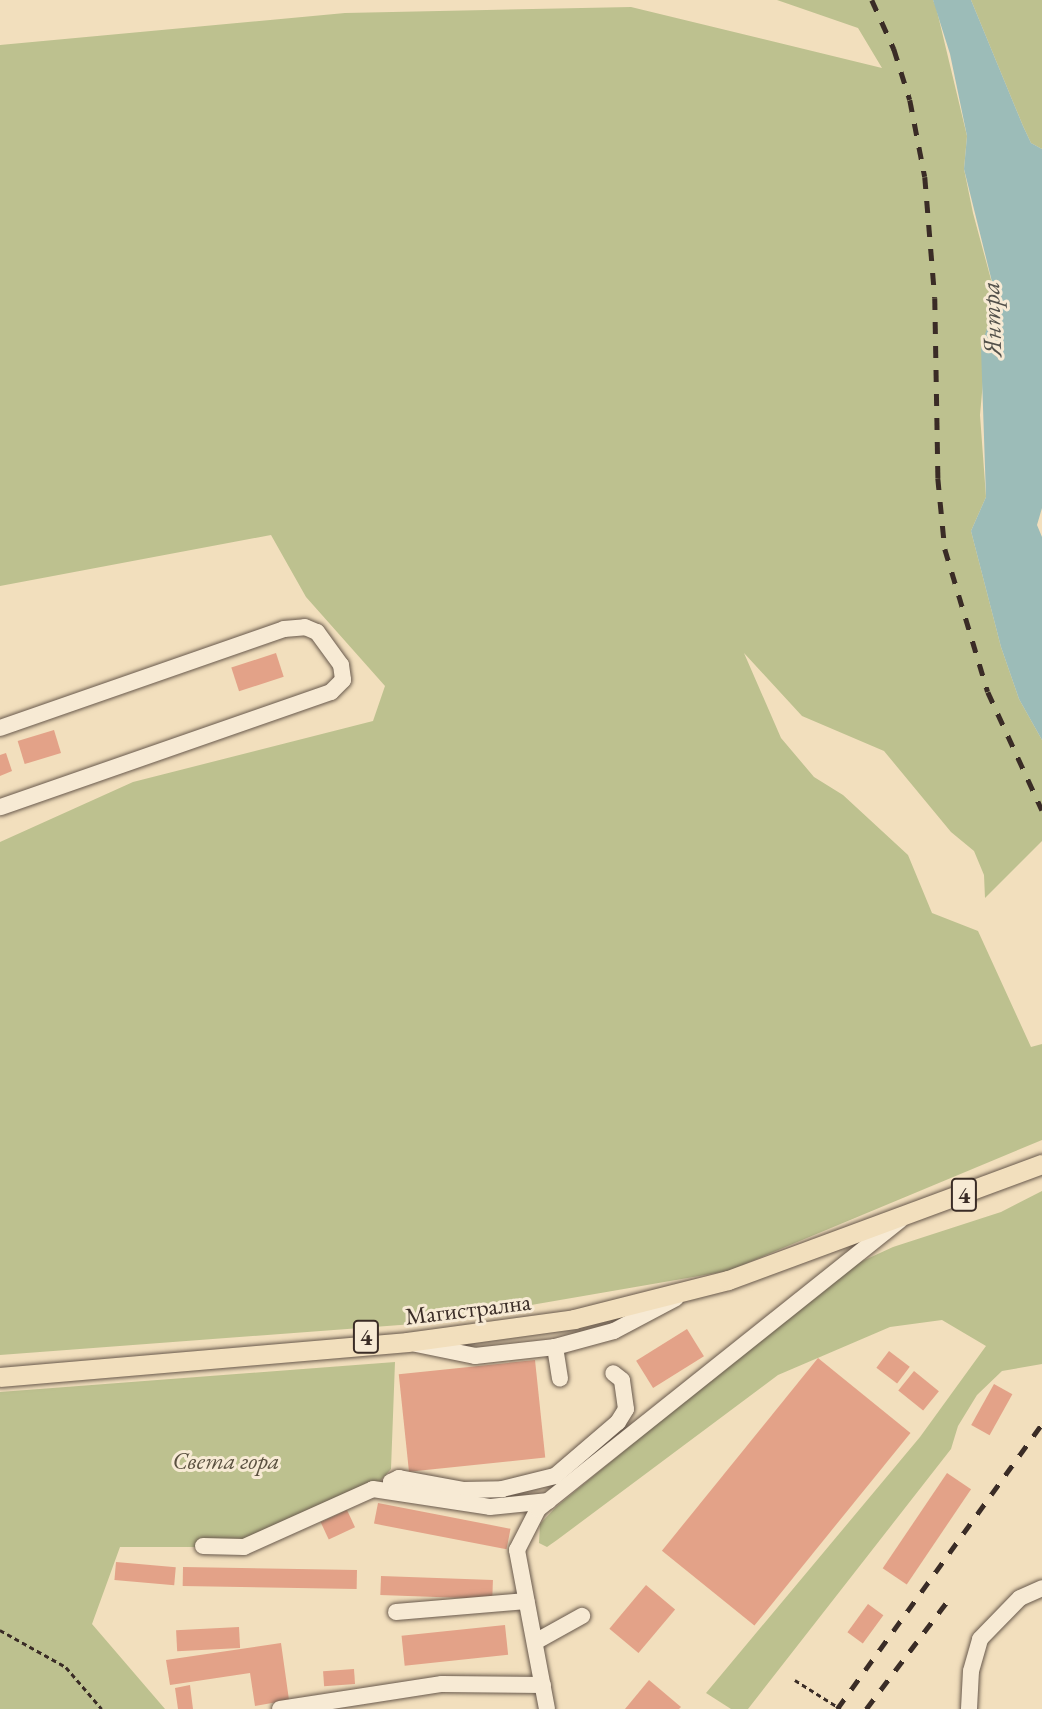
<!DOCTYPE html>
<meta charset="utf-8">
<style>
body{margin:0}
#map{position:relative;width:1042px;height:1709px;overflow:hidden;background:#f2dfbd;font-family:"EB Garamond",serif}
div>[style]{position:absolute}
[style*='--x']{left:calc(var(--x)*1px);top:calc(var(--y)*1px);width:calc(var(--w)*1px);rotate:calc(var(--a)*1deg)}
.green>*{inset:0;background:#bdc18f}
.water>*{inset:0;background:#9cbcb8}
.building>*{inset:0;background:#e3a288;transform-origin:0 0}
.path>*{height:2.5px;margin-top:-1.25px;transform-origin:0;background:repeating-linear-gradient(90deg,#3a2c26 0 5px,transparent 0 8.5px)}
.roads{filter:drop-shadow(0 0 2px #68594c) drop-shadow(0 0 2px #68594c)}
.minor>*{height:16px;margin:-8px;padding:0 8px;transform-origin:8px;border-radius:8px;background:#f7ead4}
.major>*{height:19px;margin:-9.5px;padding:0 9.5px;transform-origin:9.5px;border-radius:9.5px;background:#f2dfbd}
.rail>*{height:4.5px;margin-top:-2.25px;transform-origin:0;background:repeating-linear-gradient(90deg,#3a2c26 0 12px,transparent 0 24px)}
span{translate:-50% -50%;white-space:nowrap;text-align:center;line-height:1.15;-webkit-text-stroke:6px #f7ead4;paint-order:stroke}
.shield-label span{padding:2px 5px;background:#f7ead4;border:2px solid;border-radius:5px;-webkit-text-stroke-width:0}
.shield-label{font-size:23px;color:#3a2c26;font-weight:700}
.street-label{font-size:24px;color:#3a2c26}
.park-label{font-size:24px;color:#5b5140;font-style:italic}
.water-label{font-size:26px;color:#52504a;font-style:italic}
</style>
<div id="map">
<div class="green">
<i style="clip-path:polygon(777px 0,933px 0,936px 7px,967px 136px,964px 169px,973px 213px,996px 298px,989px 314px,980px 415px,986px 497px,971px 531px,1001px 647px,1019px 699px,1042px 740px,1042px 841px,985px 898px,984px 875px,974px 851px,951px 832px,884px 751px,802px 716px,744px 653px,781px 738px,814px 777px,843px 795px,908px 855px,932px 913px,978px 931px,1031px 1047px,1042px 1044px,1042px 1140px,728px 1271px,427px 1323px,0 1355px,0 842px,133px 782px,373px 721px,385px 686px,306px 597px,271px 535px,0 586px,0 45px,345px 13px,631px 7px,882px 68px,858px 28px)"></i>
<i style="clip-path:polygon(971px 0,1042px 0,1042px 149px,1031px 143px,1023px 126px)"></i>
<i style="clip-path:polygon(1042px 1191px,1042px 1364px,1002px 1371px,977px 1395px,958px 1426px,951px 1449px,748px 1709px,731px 1709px,706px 1693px,920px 1437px,986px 1346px,942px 1320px,890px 1327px,778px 1375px,557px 1540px,547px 1547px,539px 1543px,540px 1524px,556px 1507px,843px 1270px,893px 1247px,1001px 1212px)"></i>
<i style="clip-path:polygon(395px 1362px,391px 1469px,373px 1489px,244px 1547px,120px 1547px,92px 1624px,165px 1709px,0 1709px,0 1392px)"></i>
</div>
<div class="water">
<i style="clip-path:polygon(933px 0,971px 0,1023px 126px,1031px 143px,1042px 149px,1042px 508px,1037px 525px,1042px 537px,1042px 740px,1019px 699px,1001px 647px,971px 531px,986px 497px,981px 348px,996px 298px,964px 169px,967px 136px,950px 54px)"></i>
</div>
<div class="building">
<i style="left:276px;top:653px;width:25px;height:47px;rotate:72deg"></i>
<i style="left:54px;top:730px;width:24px;height:38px;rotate:73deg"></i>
<i style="clip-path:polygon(6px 753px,12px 771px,0 776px,0 755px)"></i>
<i style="left:687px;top:1329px;width:32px;height:60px;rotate:58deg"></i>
<i style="left:889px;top:1351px;width:26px;height:21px;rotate:37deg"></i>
<i style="left:818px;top:1358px;width:119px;height:248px;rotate:39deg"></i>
<i style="left:535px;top:1360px;width:98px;height:137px;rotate:84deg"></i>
<i style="left:914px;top:1371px;width:32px;height:25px;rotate:39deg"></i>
<i style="left:994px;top:1384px;width:21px;height:47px;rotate:29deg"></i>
<i style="left:947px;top:1473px;width:29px;height:115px;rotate:34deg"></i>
<i style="left:378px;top:1503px;width:135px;height:21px;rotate:11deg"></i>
<i style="left:347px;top:1510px;width:19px;height:29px;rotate:65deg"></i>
<i style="left:116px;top:1562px;width:60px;height:18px;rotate:5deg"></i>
<i style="left:183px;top:1567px;width:174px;height:19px;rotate:1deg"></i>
<i style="left:381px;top:1576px;width:112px;height:19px;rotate:2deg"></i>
<i style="left:646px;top:1585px;width:38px;height:57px;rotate:40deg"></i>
<i style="left:868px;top:1604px;width:19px;height:35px;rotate:36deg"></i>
<i style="left:505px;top:1625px;width:30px;height:104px;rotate:84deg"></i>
<i style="left:239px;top:1627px;width:21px;height:63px;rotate:87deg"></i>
<i style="clip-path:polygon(281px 1643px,289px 1700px,255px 1706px,250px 1673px,170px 1685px,166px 1660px)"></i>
<i style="left:354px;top:1669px;width:15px;height:31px;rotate:86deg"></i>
<i style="clip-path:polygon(649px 1680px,681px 1707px,679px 1709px,625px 1709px)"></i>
<i style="clip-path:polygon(190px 1685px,193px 1709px,178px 1709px,175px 1688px)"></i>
</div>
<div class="path">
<i style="--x:0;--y:1630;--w:76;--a:29.3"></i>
<i style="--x:66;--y:1667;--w:55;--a:49.4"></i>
<i style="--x:795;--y:1680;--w:54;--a:32.2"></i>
</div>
<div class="roads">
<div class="minor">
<i style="--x:0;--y:728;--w:301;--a:-19.2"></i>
<i style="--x:284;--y:629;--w:21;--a:-5"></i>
<i style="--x:305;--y:627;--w:13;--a:23"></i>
<i style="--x:317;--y:632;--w:41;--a:54"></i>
<i style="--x:341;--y:665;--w:15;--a:82"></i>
<i style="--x:343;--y:680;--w:17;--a:135"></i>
<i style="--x:331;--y:692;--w:350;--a:160.8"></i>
<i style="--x:416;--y:1344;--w:60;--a:11.5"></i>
<i style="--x:475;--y:1356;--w:81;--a:-6.4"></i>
<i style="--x:555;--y:1347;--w:61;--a:-15.2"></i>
<i style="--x:614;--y:1331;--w:70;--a:-28"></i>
<i style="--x:555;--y:1347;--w:32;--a:81"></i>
<i style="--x:391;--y:1491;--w:9;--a:-90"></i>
<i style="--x:391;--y:1482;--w:9;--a:-27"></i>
<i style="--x:399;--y:1478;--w:65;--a:10.6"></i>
<i style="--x:463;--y:1490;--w:39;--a:-1"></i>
<i style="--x:502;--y:1489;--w:55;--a:-13.8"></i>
<i style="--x:555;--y:1476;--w:83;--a:-40.6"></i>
<i style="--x:618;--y:1422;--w:15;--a:-58"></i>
<i style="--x:626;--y:1409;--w:29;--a:-98"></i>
<i style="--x:622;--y:1380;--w:11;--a:-142"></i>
<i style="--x:203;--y:1546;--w:41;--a:1.4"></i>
<i style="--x:244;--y:1547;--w:141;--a:-24.2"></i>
<i style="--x:373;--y:1489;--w:118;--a:8.7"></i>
<i style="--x:490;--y:1507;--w:59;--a:-5.8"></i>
<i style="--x:396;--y:1612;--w:131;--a:-4.8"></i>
<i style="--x:535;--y:1642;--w:54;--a:-29"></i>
<i style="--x:280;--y:1709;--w:164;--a:-8.8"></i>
<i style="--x:442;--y:1684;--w:101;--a:0.6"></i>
<i style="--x:547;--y:1709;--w:162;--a:-100.7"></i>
<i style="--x:517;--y:1550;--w:46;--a:-62.9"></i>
<i style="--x:538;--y:1509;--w:463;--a:-38.6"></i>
<i style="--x:969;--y:1709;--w:38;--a:-87"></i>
<i style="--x:971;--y:1671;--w:33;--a:-74"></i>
<i style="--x:980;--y:1639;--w:57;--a:-45.7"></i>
<i style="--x:1020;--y:1598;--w:24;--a:-24"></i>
</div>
<div class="major">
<i style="--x:0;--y:1377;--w:409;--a:-4.9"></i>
<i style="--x:407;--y:1342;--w:169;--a:-7.8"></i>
<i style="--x:574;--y:1319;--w:159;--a:-14.2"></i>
<i style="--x:728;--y:1280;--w:335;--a:-20.3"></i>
</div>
</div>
<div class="rail">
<i style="--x:872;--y:0;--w:54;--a:65.8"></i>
<i style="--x:894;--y:49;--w:53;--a:72.6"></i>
<i style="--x:910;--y:100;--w:78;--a:79"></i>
<i style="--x:925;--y:177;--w:121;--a:85.3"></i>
<i style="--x:935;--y:298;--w:180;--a:89"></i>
<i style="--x:938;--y:478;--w:71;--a:84.4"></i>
<i style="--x:945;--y:549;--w:149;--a:73.3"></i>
<i style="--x:988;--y:692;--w:130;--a:65.4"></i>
<i style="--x:837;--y:1709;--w:351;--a:-54.3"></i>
<i style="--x:866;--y:1709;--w:138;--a:-53"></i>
</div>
<div class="shield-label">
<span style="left:964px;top:1195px">4</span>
<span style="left:366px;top:1337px">4</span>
</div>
<div class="street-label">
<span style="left:468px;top:1309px;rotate:-7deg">Магистрална</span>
</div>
<div class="park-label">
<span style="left:226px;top:1461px">Света гора</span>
</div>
<div class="water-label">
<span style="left:992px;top:319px;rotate:-92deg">Янтра</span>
</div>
</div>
